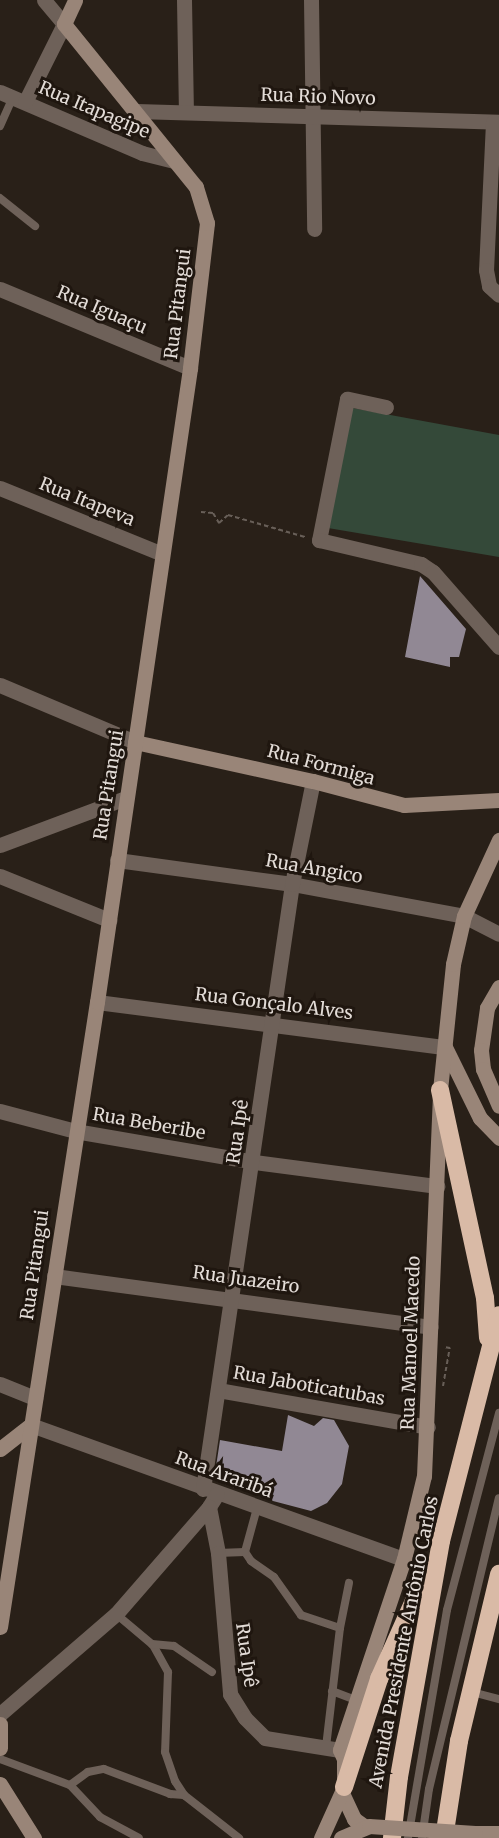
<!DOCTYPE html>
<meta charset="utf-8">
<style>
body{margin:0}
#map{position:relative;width:499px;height:1838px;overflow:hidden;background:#292018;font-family:Merriweather,serif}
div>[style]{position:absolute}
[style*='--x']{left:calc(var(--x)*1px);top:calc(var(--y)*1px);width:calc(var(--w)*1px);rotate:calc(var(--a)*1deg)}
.green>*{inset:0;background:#344939}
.building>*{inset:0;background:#918894}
.path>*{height:2px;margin-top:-1px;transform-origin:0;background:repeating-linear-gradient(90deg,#685f58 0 4.5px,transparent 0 7.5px)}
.lane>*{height:8px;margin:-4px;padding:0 4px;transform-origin:4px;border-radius:4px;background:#6e6159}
.street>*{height:15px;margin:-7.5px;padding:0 7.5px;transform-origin:7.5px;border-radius:7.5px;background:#6e6159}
.secondary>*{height:15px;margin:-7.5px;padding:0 7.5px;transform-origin:7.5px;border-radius:7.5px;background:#998578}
.highway>*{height:18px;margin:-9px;padding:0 9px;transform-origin:9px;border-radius:9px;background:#d9baa6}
.secondary-bridge>*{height:15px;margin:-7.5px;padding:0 7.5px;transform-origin:7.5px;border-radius:7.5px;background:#998578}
span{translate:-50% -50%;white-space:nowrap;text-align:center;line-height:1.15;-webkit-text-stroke:6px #1f160f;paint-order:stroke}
.street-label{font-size:18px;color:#e3dcd7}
</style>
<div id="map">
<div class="green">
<i style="clip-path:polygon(347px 407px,499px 435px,499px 557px,328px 528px)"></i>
</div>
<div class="building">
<i style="clip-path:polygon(420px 576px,466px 629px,459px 657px,450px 657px,450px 667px,405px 657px)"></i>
<i style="clip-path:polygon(288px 1415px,314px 1426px,323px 1418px,334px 1420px,349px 1446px,342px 1484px,327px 1503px,311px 1511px,273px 1501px,245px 1478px,241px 1490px,214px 1480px,220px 1440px,282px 1451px)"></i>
</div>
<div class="path">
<i style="--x:201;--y:512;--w:12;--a:5"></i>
<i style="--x:213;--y:513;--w:12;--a:59"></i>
<i style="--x:219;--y:523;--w:12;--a:-42"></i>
<i style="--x:228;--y:515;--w:80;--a:15.9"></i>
<i style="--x:443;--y:1386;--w:39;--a:-80"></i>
<i style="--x:450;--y:1348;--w:6;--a:-171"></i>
</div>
<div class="lane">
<i style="--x:0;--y:126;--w:32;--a:-66"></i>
<i style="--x:0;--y:198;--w:45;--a:38.7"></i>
<i style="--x:257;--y:1508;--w:46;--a:105.3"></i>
<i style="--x:245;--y:1552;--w:11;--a:56"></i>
<i style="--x:251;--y:1561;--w:28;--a:35"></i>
<i style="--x:274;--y:1577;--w:47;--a:54.6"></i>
<i style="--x:301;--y:1615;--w:41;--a:18.4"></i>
<i style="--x:218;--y:1553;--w:27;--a:-2"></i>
<i style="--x:116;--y:1614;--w:48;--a:40"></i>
<i style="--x:153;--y:1645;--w:31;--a:61"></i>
<i style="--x:168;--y:1672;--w:80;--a:92.1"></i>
<i style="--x:165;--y:1752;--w:31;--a:71"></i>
<i style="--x:175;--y:1781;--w:17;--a:57"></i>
<i style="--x:184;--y:1795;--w:70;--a:38"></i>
<i style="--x:152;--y:1644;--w:22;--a:5"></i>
<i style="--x:174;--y:1646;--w:46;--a:34.4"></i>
<i style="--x:332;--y:1691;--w:26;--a:21"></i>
<i style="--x:472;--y:1692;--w:28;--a:15"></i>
<i style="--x:326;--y:1747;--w:120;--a:-83.3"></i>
<i style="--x:340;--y:1628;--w:46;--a:-78.7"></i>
<i style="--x:0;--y:1759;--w:75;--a:20.4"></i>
<i style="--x:70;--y:1785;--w:44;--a:46.8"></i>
<i style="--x:100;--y:1817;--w:44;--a:28.3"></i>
<i style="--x:70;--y:1785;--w:22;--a:-36"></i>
<i style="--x:88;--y:1772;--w:16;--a:-11"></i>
<i style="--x:104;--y:1769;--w:71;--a:20.7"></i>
<i style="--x:170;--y:1794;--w:14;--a:4"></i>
<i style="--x:408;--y:1838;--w:231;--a:-80.3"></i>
<i style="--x:447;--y:1610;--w:204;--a:-75.2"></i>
<i style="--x:422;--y:1838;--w:49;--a:-81.9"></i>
<i style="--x:429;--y:1789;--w:299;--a:-76.5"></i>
</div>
<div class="street">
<i style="--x:184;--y:0;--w:111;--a:89"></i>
<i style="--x:311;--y:0;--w:229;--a:89.2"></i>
<i style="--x:0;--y:92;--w:155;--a:23.2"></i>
<i style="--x:142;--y:153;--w:34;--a:14"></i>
<i style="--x:25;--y:102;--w:87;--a:-63.4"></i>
<i style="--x:64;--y:24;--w:31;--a:-130"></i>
<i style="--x:136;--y:111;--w:363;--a:1.7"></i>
<i style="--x:493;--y:122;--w:148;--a:92.7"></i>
<i style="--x:486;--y:270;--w:16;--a:79"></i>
<i style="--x:489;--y:286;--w:13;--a:42"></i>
<i style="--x:0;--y:289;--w:206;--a:22.6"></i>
<i style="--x:386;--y:407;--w:40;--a:-168"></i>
<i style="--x:347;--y:399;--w:144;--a:101.2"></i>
<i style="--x:319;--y:540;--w:105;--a:13.2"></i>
<i style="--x:421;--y:564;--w:14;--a:34"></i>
<i style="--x:433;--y:572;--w:100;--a:48.7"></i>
<i style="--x:0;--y:488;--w:173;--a:22.1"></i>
<i style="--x:0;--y:685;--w:147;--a:22.9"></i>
<i style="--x:0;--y:845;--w:134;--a:-20.5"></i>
<i style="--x:117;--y:860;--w:177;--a:7.8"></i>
<i style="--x:292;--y:884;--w:175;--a:10.5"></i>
<i style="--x:464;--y:916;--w:39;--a:27"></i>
<i style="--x:0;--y:876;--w:118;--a:22"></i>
<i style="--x:97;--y:1002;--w:351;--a:7.4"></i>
<i style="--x:0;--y:1111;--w:78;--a:14.9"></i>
<i style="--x:75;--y:1131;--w:182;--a:9.8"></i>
<i style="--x:254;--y:1162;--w:185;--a:7.5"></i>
<i style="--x:54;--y:1276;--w:380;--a:7.7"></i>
<i style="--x:0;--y:1384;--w:38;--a:22"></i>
<i style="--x:218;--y:1390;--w:213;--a:10"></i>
<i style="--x:31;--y:1425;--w:396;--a:19.8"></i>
<i style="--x:203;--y:1489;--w:612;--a:-81.63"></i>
<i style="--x:292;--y:884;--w:105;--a:-78.5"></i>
<i style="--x:217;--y:1494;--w:15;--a:122"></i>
<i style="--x:209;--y:1507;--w:47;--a:78.9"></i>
<i style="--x:218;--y:1553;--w:142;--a:85.1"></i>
<i style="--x:230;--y:1694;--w:28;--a:58"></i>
<i style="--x:245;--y:1718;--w:28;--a:45"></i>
<i style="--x:265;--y:1738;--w:76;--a:9.1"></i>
<i style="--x:0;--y:1714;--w:153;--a:-40.8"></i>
<i style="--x:116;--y:1614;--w:142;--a:-49"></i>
</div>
<div class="secondary">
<i style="--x:135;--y:742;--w:182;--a:12.4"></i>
<i style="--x:313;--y:781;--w:94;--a:14.8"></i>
<i style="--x:404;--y:805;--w:95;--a:-3"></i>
<i style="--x:499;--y:987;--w:24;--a:120"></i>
<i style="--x:487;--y:1008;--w:42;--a:98.1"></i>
<i style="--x:481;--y:1050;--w:19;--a:84"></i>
<i style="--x:483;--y:1069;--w:40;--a:66.6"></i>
<i style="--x:445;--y:1047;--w:79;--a:63.8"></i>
<i style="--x:480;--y:1118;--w:28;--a:46"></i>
<i style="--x:0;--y:1449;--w:39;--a:-38"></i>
<i style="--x:0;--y:1627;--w:632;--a:-81.18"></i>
<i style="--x:97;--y:1002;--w:641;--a:-81.65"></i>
<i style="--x:190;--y:368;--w:146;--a:-83.3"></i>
<i style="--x:207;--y:223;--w:38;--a:-107"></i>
<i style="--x:196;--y:187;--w:210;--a:-129"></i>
<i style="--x:64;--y:24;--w:26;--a:-65"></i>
<i style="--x:0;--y:1724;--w:24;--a:90"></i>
<i style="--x:0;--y:1784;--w:64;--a:57.8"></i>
<i style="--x:342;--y:1793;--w:29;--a:65"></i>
<i style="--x:354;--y:1819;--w:12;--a:35"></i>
<i style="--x:475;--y:1833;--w:24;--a:0"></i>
<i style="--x:321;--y:1838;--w:56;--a:-65.7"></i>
<i style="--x:344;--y:1787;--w:28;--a:-90"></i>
<i style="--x:344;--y:1759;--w:10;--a:-114"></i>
<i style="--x:340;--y:1750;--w:201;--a:-71.5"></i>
<i style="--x:404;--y:1559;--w:85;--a:-76.5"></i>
<i style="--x:424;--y:1476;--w:386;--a:-87.6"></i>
<i style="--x:440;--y:1090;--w:127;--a:-84.1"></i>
<i style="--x:453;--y:964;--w:49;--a:-77.1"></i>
<i style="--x:464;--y:916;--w:84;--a:-65.3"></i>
<i style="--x:341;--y:1838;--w:30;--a:-23"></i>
</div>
<div class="highway">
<i style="--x:440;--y:1090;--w:213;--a:77.8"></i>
<i style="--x:485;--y:1298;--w:40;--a:85.7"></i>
<i style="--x:344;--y:1787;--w:114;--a:-72"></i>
<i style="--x:379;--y:1679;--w:123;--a:-65.9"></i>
<i style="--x:392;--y:1838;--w:61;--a:-83.5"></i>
<i style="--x:399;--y:1777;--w:240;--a:-79.9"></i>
<i style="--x:441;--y:1541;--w:233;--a:-75.6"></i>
<i style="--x:444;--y:1838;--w:98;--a:-81.2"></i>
<i style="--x:459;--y:1741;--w:172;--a:-76.5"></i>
</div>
<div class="secondary-bridge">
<i style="--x:369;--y:1826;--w:106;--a:3.8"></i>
</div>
<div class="street-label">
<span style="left:318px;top:97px;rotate:2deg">Rua Rio Novo</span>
<span style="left:94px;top:110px;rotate:23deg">Rua Itapagipe</span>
<span style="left:178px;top:304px;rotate:-83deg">Rua Pitangui</span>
<span style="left:102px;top:310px;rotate:23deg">Rua Iguaçu</span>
<span style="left:87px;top:502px;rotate:22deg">Rua Itapeva</span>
<span style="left:321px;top:765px;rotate:15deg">Rua Formiga</span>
<span style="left:109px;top:785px;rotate:-81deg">Rua Pitangui</span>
<span style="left:314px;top:869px;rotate:10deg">Rua Angico</span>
<span style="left:274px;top:1004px;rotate:7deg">Rua Gonçalo Alves</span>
<span style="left:149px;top:1124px;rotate:10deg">Rua Beberibe</span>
<span style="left:238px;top:1132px;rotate:-82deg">Rua Ipê</span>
<span style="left:35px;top:1265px;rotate:-82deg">Rua Pitangui</span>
<span style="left:246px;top:1280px;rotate:8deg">Rua Juazeiro</span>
<span style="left:411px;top:1343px;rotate:-88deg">Rua Manoel Macedo</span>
<span style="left:309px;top:1386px;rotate:10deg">Rua Jaboticatubas</span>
<span style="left:224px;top:1475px;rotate:20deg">Rua Araribá</span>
<span style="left:404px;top:1642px;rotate:-79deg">Avenida Presidente Antônio Carlos</span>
<span style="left:246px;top:1655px;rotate:82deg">Rua Ipê</span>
</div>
</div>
